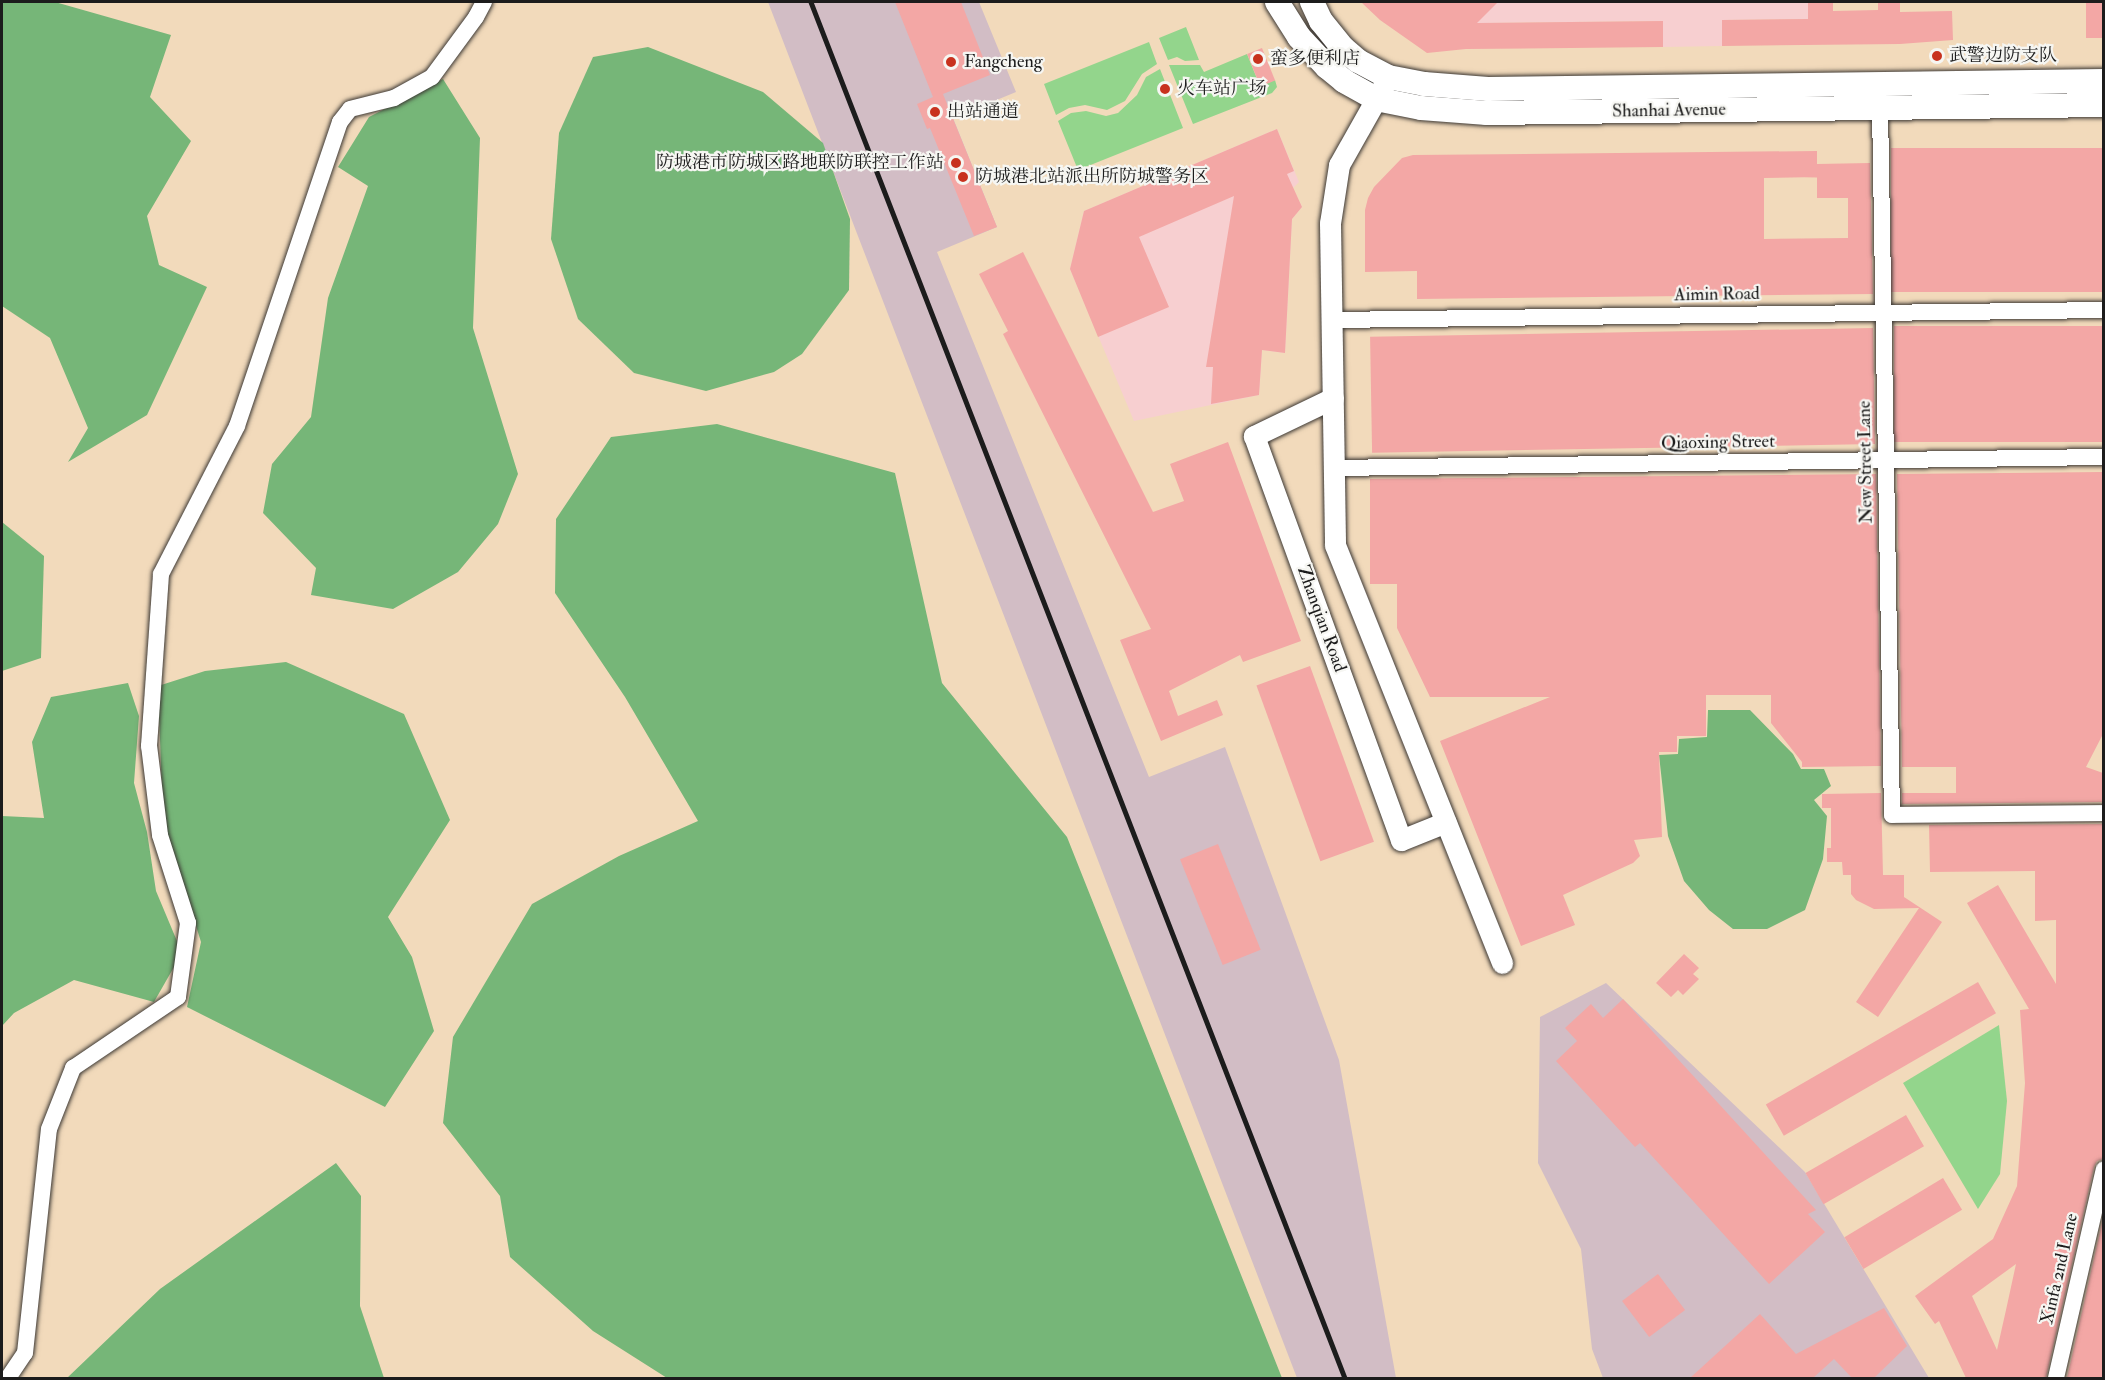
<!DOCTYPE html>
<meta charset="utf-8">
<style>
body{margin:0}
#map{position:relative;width:2105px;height:1380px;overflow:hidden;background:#f2dabb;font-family:"IM FELL Double Pica","Noto Serif SC",serif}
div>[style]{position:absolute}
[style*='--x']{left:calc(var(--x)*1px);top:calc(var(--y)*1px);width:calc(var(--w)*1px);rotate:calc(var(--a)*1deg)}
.built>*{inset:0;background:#f7cfd0}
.industrial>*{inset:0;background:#d2bdc5}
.green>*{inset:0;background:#93d58c}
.forest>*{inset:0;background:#76b678}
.building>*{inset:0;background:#f3a7a5;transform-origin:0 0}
.roads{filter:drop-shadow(0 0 2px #3c3834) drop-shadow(0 0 2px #3c3834)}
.minor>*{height:16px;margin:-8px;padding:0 8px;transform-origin:8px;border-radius:8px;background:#fff}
.tertiary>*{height:21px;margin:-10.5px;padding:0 10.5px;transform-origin:10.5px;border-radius:10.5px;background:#fff}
.secondary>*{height:24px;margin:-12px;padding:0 12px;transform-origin:12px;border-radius:12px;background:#fff}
.rail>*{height:4.5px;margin:-2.25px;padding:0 2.25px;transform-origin:2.25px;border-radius:2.25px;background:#1c1c1c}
.dots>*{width:16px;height:16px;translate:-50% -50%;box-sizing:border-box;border:3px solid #f6f6f2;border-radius:50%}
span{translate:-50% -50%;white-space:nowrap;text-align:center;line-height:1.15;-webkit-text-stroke:4.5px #f6f6f2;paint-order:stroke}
.poi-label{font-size:18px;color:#1c1c1c}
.left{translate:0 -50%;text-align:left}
.right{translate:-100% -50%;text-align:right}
.street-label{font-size:18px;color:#1c1c1c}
.frame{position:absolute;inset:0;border:3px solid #1c1c1c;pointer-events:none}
</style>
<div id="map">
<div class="built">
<i style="clip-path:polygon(1424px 2px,1808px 2px,1808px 19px,1722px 20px,1722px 46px,1663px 47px,1662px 21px,1485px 23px,1465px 38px)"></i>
<i style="clip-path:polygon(1277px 129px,1299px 182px,1293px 188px,1302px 207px,1292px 219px,1285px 353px,1262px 350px,1259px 395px,1134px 421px,1070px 269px,1084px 211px)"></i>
</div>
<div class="industrial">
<i style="clip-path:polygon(768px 2px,979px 2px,1016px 92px,953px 118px,997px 227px,937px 252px,1149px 777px,1225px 747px,1339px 1060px,1396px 1378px,1297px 1378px)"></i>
<i style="clip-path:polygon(1606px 983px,1805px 1172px,1929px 1378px,1603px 1378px,1592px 1349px,1581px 1249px,1538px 1163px,1540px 1017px)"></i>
</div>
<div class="green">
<i style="clip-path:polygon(1186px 27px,1199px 60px,1185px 61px,1177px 57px,1168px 60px,1159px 38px)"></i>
<i style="clip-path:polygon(1149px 42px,1157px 64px,1142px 74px,1125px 101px,1107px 110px,1085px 105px,1069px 108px,1056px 115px,1044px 84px)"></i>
<i style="clip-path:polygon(1247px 54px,1260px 86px,1275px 80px,1277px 87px,1272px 93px,1193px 124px,1169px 65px,1200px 65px,1204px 72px)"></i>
<i style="clip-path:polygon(1160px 69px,1183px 128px,1078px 170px,1058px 121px,1071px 113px,1086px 111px,1106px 116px,1118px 113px,1137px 95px,1146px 77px)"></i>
<i style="clip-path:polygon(1999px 1025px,2007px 1101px,2000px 1174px,1978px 1209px,1903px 1083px)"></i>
</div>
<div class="forest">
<i style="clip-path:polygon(2px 2px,55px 2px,171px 35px,150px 97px,191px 141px,147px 216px,159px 265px,207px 287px,147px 415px,68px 462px,88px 428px,50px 338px,2px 306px)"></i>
<i style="clip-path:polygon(648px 47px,763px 92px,823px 143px,850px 219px,849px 290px,802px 354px,774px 372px,706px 391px,634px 373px,578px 319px,551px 239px,559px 133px,593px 57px)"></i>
<i style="clip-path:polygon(443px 79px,480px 138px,473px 328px,518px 474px,498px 524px,458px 572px,393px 609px,311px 595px,316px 568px,263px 513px,272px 464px,311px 417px,328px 298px,368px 186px,338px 167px,369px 117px)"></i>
<i style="clip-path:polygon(717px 424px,895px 473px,942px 683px,1067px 837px,1282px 1378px,667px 1378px,593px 1331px,510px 1257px,500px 1196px,443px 1123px,453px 1037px,532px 904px,619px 856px,698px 821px,625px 697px,555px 593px,556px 519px,611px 437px)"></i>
<i style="clip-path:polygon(2px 522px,44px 556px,41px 658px,2px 671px)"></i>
<i style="clip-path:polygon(286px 662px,404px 714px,450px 820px,388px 917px,412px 957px,434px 1031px,385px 1107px,187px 1007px,201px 942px,163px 820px,158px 686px,205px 671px)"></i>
<i style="clip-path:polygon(128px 683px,139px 716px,134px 783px,147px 832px,156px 891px,182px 953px,154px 1002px,74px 980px,14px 1013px,2px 1026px,2px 816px,44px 818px,32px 742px,51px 697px)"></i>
<i style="clip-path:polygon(1708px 710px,1750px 710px,1793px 754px,1801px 769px,1824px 769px,1831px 786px,1814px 800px,1827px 816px,1823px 859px,1805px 910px,1767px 929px,1733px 929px,1709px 910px,1684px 881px,1668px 836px,1659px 755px,1678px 754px,1679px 739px,1707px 737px)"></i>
<i style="clip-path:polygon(336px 1163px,361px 1196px,360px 1306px,384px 1378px,67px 1378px,160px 1289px)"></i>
</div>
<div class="building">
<i style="clip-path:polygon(895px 2px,961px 2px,990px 75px,943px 94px,997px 227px,974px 236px,930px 128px,927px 129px,917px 104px,933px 97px)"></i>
<i style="clip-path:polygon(1361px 2px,1498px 2px,1477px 23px,1663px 21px,1663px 47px,1466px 49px,1427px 53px,1380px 20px)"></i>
<i style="clip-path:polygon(1808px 2px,1833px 2px,1833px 11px,1878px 10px,1878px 2px,1900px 2px,1900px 12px,1952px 11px,1953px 40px,1900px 44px,1722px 46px,1722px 20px,1808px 19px)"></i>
<i style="left:2086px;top:3px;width:17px;height:35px"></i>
<i style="left:1262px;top:48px;width:35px;height:16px;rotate:68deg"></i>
<i style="clip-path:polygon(1277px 129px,1294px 171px,1287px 174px,1302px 207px,1292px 219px,1285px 353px,1262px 350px,1259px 395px,1211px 404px,1213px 367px,1206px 367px,1234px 196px,1139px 237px,1169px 307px,1098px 337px,1070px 269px,1084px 211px)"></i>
<i style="left:2103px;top:148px;width:144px;height:212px;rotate:90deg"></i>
<i style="clip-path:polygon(evenodd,1817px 151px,1817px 164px,1870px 163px,1873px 294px,1417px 299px,1417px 271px,1365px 272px,1365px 210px,1368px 198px,1374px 187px,1402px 158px,1413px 155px,1817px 151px,1817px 177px,1817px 198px,1848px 198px,1848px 238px,1764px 239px,1764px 178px,1817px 177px)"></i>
<i style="clip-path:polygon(1023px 252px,1153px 512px,1184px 501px,1170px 464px,1228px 442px,1301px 641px,1243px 662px,1240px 655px,1169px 691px,1178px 716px,1217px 700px,1223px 715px,1161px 741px,1120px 640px,1151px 629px,1003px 334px,1008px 331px,979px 274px)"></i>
<i style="left:2103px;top:326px;width:116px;height:209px;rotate:90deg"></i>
<i style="left:1873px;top:328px;width:116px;height:503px;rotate:89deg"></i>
<i style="clip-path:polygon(2103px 472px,2103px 734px,2086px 767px,2103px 773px,2103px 802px,1902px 804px,1902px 793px,1956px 793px,1956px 767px,1902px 767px,1897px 474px)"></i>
<i style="clip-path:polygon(1876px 474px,1881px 766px,1802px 767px,1802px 762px,1771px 723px,1771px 695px,1706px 695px,1706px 736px,1677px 736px,1677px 752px,1659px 752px,1662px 837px,1634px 840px,1640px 856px,1633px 863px,1563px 895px,1575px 925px,1521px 946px,1440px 741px,1550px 697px,1430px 697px,1397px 628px,1397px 584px,1370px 584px,1370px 479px)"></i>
<i style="left:1310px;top:666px;width:187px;height:57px;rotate:70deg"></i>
<i style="clip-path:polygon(1881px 793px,1883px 875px,1904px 875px,1904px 897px,1942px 922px,1878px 1017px,1856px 1002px,1919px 908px,1874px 909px,1856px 900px,1851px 894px,1851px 875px,1843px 875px,1842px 862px,1827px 862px,1827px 848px,1831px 848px,1831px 808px,1822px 808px,1822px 794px)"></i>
<i style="clip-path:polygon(evenodd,2103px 824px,2103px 1159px,2097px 1161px,2094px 1167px,2046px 1378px,1966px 1378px,1939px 1321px,1935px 1324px,1915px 1296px,1993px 1239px,2017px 1186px,2025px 1083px,2020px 1010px,2029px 1009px,1967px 903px,1998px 885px,2056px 984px,2056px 920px,2035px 921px,2035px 871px,1930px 872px,1929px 825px,2103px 824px,2016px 1264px,2006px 1310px,1997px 1350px,1972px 1296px,2016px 1264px)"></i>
<i style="left:1218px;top:844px;width:114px;height:41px;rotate:68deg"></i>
<i style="clip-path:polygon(1684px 954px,1699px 968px,1693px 974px,1699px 979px,1683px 995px,1678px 990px,1671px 997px,1656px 983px)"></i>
<i style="left:1978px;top:982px;width:36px;height:245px;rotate:60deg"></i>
<i style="clip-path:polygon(1623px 999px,1816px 1210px,1808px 1214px,1825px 1232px,1769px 1284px,1640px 1143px,1635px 1147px,1556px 1061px,1577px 1041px,1565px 1028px,1591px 1004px,1603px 1018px)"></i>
<i style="left:1906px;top:1115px;width:36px;height:116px;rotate:60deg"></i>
<i style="left:1943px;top:1178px;width:37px;height:115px;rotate:59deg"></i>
<i style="clip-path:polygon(2103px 1218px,2103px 1378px,2067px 1378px)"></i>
<i style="left:1658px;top:1274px;width:45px;height:45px;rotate:53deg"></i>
<i style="clip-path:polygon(1884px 1308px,1907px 1346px,1874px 1378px,1852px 1378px,1834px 1359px,1813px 1378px,1690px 1378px,1760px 1314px,1796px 1354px)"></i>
</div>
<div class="roads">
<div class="minor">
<i style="--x:1880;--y:108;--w:707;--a:89.03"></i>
<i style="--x:1892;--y:815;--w:212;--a:-0.5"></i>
<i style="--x:1332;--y:320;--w:772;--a:-0.74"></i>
<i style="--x:1334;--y:468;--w:770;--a:-0.82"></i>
<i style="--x:8;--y:1378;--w:30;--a:-56"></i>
<i style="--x:25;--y:1353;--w:225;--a:-83.9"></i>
<i style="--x:49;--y:1129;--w:66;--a:-68.5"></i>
<i style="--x:73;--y:1068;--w:127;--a:-34.1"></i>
<i style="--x:178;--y:997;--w:75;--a:-82.3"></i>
<i style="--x:188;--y:923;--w:92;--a:-107.7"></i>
<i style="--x:160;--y:835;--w:90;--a:-97"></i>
<i style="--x:149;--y:746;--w:172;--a:-86"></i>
<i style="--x:161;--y:574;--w:166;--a:-62.8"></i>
<i style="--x:237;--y:426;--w:321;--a:-71.3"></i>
<i style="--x:340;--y:122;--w:16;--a:-52"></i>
<i style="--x:350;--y:109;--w:45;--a:-14"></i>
<i style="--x:394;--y:98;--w:43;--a:-28.9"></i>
<i style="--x:432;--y:77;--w:74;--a:-53.7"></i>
<i style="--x:476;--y:17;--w:17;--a:-62"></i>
<i style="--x:2056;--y:1378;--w:214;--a:-77.1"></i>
</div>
<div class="tertiary">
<i style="--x:1384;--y:85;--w:92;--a:119.4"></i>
<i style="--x:1339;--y:165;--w:59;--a:98.8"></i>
<i style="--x:1330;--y:223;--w:322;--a:89.1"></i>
<i style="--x:1335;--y:545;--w:450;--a:68.2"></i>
<i style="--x:1333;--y:398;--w:88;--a:154.3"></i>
<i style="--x:1254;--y:436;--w:430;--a:70"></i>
<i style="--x:1401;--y:840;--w:48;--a:-21.8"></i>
</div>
<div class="secondary">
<i style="--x:1277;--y:2;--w:41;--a:57.8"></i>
<i style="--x:1299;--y:37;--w:41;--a:47"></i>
<i style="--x:1327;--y:67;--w:22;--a:39"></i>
<i style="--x:1344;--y:81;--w:37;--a:29"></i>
<i style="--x:1376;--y:99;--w:46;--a:11.3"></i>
<i style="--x:1421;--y:108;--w:66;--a:4.3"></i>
<i style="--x:1487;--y:113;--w:617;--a:-0.74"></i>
<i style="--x:1312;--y:2;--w:21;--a:65"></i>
<i style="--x:1321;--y:21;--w:35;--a:51"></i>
<i style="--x:1343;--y:48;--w:20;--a:41"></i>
<i style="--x:1358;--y:61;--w:34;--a:28"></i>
<i style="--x:1388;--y:77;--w:37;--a:11"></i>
<i style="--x:1424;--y:84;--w:64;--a:4.5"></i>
<i style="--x:1488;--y:89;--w:616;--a:-0.74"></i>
</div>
</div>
<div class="rail">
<i style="--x:811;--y:2;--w:1476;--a:68.79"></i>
</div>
<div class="dots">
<i style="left:1937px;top:56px;background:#c8321e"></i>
<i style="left:1258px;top:59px;background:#c8321e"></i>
<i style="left:951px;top:62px;background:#c8321e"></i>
<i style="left:1165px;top:89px;background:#c8321e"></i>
<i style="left:935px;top:112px;background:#c8321e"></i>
<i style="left:956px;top:163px;background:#c8321e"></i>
<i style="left:963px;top:177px;background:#c8321e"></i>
</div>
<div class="poi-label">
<span class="left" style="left:1949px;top:56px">武警边防支队</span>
<span class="left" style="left:1270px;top:59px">蛮多便利店</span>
<span class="left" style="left:964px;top:62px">Fangcheng</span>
<span class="left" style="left:1177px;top:89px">火车站广场</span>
<span class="left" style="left:947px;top:112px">出站通道</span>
<span class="right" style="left:944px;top:163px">防城港市防城区路地联防联控工作站</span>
<span class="left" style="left:975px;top:177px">防城港北站派出所防城警务区</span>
</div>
<div class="street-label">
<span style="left:1669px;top:111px;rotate:-1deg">Shanhai Avenue</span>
<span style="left:1717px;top:295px;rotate:-1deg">Aimin Road</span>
<span style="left:1718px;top:443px;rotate:-1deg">Qiaoxing Street</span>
<span style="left:1866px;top:462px;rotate:-91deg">New Street Lane</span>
<span style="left:1321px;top:619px;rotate:70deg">Zhanqian Road</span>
<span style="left:2060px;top:1269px;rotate:-77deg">Xinfa 2nd Lane</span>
</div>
<div class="frame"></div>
</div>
